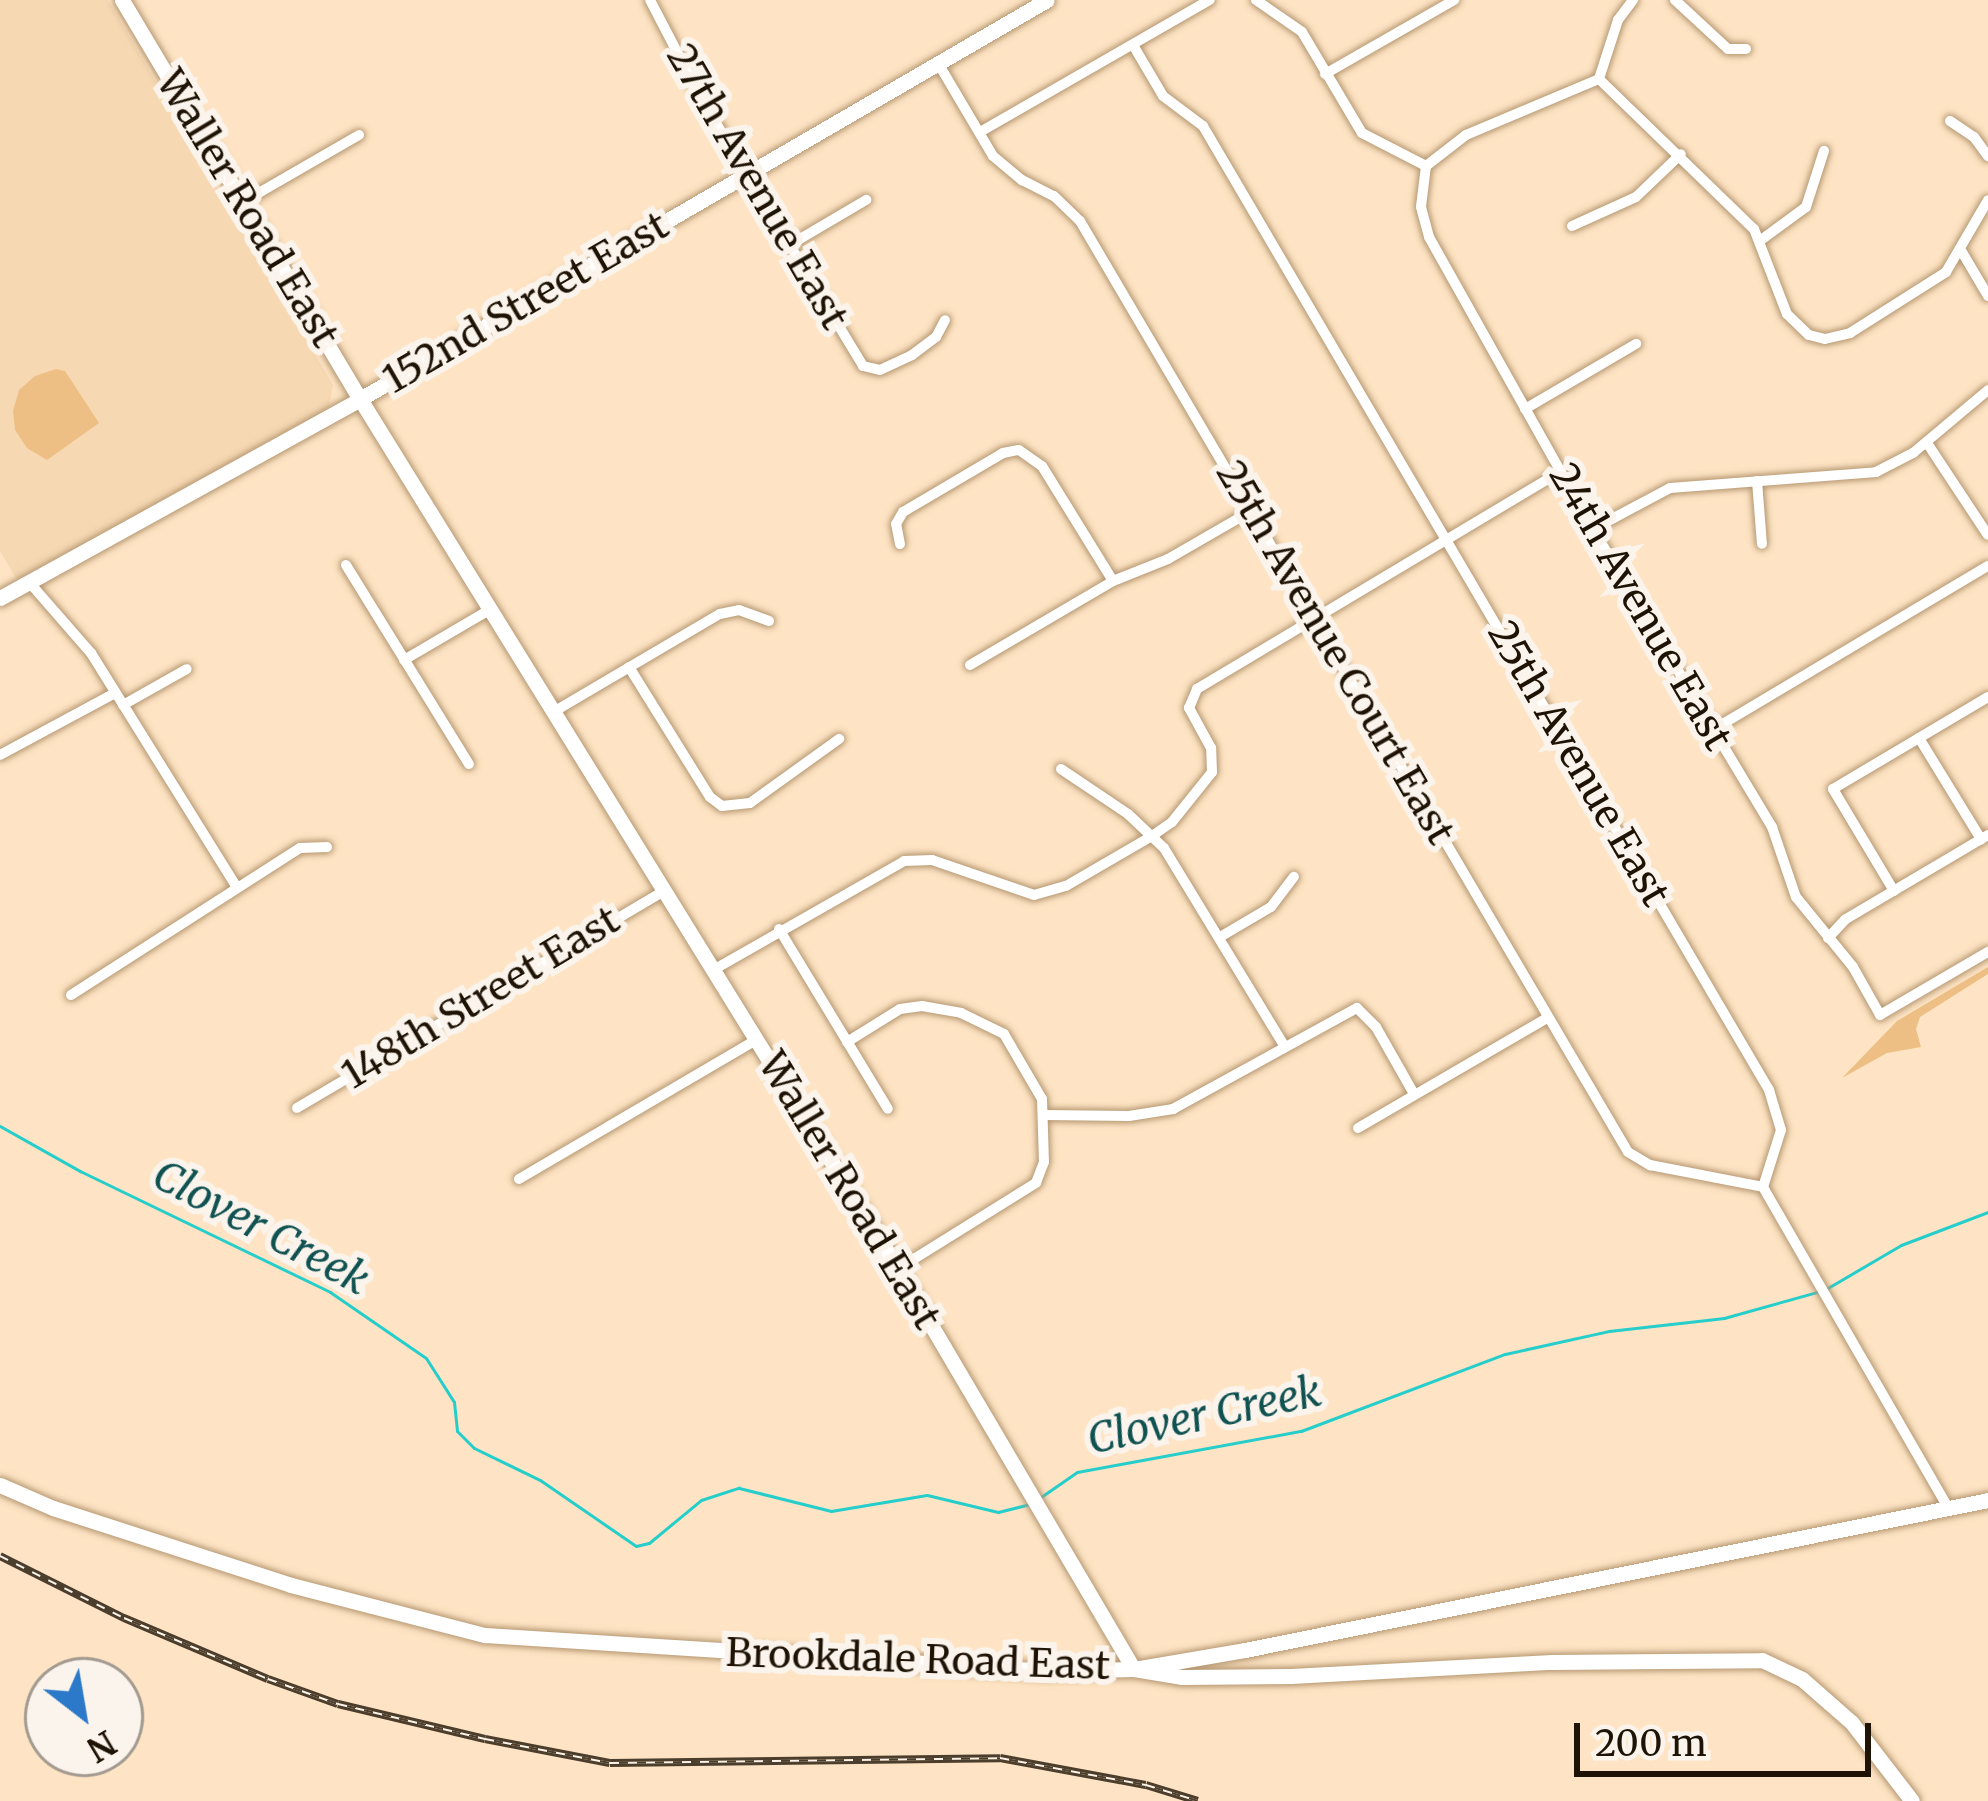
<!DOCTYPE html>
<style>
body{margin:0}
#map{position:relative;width:1988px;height:1801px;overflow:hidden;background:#fee4c4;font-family:Merriweather,serif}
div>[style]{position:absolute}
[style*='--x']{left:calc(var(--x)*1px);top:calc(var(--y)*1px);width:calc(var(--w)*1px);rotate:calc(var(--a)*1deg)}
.built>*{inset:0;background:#f6d8b3}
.green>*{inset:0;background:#edbf85}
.stream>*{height:3px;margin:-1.5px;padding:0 1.5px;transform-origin:1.5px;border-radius:1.5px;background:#25cecb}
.roads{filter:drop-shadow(0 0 3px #b59771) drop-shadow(0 0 3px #b59771)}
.street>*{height:10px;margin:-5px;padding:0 5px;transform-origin:5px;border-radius:5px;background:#fff}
.secondary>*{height:15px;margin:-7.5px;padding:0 7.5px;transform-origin:7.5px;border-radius:7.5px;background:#fff}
.rail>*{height:8px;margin-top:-4px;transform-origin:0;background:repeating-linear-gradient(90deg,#fbf4ec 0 9px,#4c3e2c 0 18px);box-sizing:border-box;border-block:3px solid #4c3e2c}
span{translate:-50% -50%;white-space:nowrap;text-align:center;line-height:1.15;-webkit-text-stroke:12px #fbf4ec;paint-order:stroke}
.street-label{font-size:39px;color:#1e1305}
.water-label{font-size:42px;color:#105251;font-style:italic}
.north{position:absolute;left:24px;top:1657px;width:120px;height:120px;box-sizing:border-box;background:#fbf4ec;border:3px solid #a39a90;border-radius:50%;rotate:149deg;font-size:33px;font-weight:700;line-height:48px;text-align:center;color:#1e1305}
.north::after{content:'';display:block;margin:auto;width:42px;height:54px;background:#2d79c9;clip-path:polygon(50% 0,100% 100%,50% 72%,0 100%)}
.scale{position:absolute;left:1574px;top:1723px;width:297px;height:54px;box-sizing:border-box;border:6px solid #1e1305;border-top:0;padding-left:15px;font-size:36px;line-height:42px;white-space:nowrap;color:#1e1305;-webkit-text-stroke:9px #fbf4ec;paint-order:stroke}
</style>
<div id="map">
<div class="built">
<i style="clip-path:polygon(0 0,108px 0,333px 385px,329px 408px,17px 580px,0 551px)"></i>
</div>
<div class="green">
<i style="clip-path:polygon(56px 369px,65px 371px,99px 423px,47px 460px,27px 448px,15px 430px,13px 411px,19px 390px,35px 376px)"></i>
<i style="clip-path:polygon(1988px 967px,1988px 974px,1920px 1017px,1916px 1029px,1921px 1047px,1887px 1053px,1842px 1078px,1897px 1021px)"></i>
</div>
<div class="stream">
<i style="--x:0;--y:1126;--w:92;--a:29.4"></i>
<i style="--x:80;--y:1171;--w:278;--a:25.8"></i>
<i style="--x:330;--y:1292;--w:116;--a:34.5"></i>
<i style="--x:426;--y:1358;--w:52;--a:57.5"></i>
<i style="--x:454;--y:1402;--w:29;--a:84"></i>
<i style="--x:457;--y:1431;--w:24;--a:45"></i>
<i style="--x:474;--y:1448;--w:73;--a:25.9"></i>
<i style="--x:540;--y:1480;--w:116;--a:34.5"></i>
<i style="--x:636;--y:1546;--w:13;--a:-13"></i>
<i style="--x:649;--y:1543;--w:67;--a:-39.6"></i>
<i style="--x:701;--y:1500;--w:40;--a:-18"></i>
<i style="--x:739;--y:1488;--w:95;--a:14"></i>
<i style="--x:831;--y:1511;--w:97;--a:-9.5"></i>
<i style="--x:927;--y:1495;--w:73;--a:13.5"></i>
<i style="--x:998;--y:1512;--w:33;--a:-14"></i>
<i style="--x:1826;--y:1289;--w:87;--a:-30.4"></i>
<i style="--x:1901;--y:1245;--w:93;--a:-20.8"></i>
<i style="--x:1038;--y:1499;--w:47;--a:-34.7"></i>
<i style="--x:1077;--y:1472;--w:228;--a:-10.4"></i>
<i style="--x:1301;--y:1431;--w:218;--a:-20.7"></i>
<i style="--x:1505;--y:1354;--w:107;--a:-12.5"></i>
<i style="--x:1609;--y:1331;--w:116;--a:-6.4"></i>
<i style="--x:1724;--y:1318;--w:97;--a:-15.6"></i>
</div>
<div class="roads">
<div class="street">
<i style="--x:650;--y:0;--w:113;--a:62.5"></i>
<i style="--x:702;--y:100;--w:311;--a:58.8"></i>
<i style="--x:863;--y:366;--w:17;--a:13"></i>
<i style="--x:880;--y:370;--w:35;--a:-25"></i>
<i style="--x:912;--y:355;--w:30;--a:-37"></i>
<i style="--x:936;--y:337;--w:19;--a:-62"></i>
<i style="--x:1256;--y:0;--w:56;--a:34.8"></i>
<i style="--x:1302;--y:32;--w:117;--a:59.3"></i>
<i style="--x:1362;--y:133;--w:72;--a:27.3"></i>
<i style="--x:1633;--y:0;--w:25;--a:127"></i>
<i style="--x:1618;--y:20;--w:62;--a:107.9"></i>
<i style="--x:1599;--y:79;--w:144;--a:157.2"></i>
<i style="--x:1466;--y:135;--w:51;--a:142.2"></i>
<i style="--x:1426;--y:166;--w:41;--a:97"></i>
<i style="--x:1421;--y:207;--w:31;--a:75"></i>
<i style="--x:1429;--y:237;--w:335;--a:60.7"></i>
<i style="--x:1593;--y:529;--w:348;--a:59"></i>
<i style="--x:1772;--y:827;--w:74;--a:71.1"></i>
<i style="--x:1796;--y:897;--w:90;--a:50.8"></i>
<i style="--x:1853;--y:967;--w:55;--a:60.6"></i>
<i style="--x:1880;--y:1015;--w:125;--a:-30.3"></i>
<i style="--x:1675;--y:0;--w:72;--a:42.8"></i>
<i style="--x:1728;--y:49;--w:18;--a:0"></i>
<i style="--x:1133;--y:45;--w:59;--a:59.5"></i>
<i style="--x:1163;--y:96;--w:50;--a:36.9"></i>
<i style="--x:1203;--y:126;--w:1118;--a:59.58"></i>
<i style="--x:1769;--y:1090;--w:42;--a:73.3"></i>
<i style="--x:1781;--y:1130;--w:60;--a:107.5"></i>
<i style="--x:938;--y:63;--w:108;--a:59.4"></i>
<i style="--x:993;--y:156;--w:38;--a:40"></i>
<i style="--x:1022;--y:180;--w:36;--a:27"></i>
<i style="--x:1054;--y:196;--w:36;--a:44"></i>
<i style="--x:1080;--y:221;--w:1080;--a:59.52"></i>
<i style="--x:1628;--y:1152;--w:26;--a:31"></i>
<i style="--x:1650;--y:1165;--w:115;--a:11"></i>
<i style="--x:1325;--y:74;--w:149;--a:-29.8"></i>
<i style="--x:1599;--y:79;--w:216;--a:44.1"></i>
<i style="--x:1754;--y:229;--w:91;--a:68.8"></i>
<i style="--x:1787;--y:314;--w:30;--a:44"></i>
<i style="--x:1809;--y:335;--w:16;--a:14"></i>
<i style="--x:1825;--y:339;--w:26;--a:-13"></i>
<i style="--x:1850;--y:333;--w:114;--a:-32.4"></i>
<i style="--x:1946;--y:272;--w:83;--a:-59.7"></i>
<i style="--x:1950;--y:121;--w:29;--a:34"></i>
<i style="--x:1974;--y:137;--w:24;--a:54"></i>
<i style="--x:980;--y:132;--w:265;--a:-29.9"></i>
<i style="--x:243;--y:202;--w:134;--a:-30"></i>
<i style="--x:1572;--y:226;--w:70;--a:-24.4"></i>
<i style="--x:1636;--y:197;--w:62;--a:-43.7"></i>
<i style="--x:1761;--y:240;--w:56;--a:-36.3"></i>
<i style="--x:1806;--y:207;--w:59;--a:-72.2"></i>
<i style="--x:788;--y:246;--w:91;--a:-30.5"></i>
<i style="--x:1962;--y:252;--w:51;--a:59.4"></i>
<i style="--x:1525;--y:409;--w:129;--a:-30.4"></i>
<i style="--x:1927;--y:443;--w:110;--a:56.5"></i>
<i style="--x:1757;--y:481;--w:63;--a:85.5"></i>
<i style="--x:1593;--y:529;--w:87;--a:-28"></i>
<i style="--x:1670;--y:488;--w:207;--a:-4.4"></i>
<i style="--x:1876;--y:472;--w:42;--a:-27.2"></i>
<i style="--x:1913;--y:453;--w:98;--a:-40"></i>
<i style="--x:900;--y:544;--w:20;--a:-101"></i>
<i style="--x:896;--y:524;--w:14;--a:-60"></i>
<i style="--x:903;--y:512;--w:116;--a:-30.5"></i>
<i style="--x:1003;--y:453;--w:16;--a:-11"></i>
<i style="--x:1019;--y:450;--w:28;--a:35"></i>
<i style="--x:1042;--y:466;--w:135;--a:58.3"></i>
<i style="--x:346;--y:565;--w:234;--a:58.3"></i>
<i style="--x:29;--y:582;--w:94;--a:48.9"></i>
<i style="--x:91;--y:653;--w:274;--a:58.1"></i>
<i style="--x:404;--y:660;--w:101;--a:-30.4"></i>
<i style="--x:970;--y:665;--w:166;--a:-30.4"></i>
<i style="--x:1113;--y:581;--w:59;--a:-21.8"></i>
<i style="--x:1168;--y:559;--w:96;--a:-30"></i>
<i style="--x:629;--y:667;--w:153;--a:58.1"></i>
<i style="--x:710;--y:797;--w:15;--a:37"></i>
<i style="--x:722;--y:806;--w:28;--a:-6"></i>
<i style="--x:750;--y:803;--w:110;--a:-35.7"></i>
<i style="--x:123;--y:705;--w:73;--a:-29.4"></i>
<i style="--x:555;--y:711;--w:191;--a:-30.5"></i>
<i style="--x:720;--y:614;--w:19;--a:-12"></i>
<i style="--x:739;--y:610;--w:32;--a:20"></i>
<i style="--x:1711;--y:731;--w:322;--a:-30.8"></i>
<i style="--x:1919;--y:738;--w:119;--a:58.5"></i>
<i style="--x:0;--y:755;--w:131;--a:-28.3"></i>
<i style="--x:1061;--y:769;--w:81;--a:33.9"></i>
<i style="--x:1128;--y:814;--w:50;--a:43.4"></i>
<i style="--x:1164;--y:848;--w:231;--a:58.7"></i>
<i style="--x:1894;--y:891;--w:119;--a:-120.9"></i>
<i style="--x:1833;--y:789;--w:180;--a:-30.7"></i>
<i style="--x:779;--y:929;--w:210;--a:58.8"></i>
<i style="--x:1220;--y:937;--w:59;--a:-30.5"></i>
<i style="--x:1271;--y:907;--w:38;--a:-53"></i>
<i style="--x:1828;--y:938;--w:26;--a:-47"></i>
<i style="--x:1846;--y:919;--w:165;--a:-30.6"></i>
<i style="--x:715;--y:969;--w:218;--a:-29.7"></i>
<i style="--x:904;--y:861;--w:28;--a:-2"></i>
<i style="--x:932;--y:860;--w:108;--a:18.9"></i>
<i style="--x:1034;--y:895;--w:33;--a:-16"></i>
<i style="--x:1066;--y:886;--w:99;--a:-30.2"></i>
<i style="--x:1152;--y:836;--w:24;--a:-35"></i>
<i style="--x:1172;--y:822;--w:64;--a:-51.3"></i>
<i style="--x:1212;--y:772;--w:24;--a:-92"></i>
<i style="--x:1211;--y:748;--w:46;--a:-118.8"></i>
<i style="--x:1189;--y:708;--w:21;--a:-67"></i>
<i style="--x:1197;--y:689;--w:424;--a:-30.9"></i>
<i style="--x:71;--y:995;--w:272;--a:-32.7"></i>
<i style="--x:300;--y:848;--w:27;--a:-2"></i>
<i style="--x:847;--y:1042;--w:62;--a:-31.9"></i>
<i style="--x:900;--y:1009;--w:22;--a:-8"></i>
<i style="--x:922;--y:1006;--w:40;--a:10"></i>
<i style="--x:961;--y:1013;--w:48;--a:26"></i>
<i style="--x:1004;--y:1034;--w:75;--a:59.7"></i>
<i style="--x:1042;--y:1099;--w:63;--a:88.2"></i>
<i style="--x:1044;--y:1162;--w:22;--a:111"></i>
<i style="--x:1036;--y:1183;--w:163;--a:148.1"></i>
<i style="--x:297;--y:1108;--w:428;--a:-30.6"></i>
<i style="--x:1044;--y:1115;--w:85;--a:0.7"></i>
<i style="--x:1129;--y:1116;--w:45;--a:-9"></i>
<i style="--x:1173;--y:1109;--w:210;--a:-28.8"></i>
<i style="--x:1357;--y:1008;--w:27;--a:45"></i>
<i style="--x:1376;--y:1027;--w:77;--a:60.4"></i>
<i style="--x:1358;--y:1128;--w:219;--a:-30.2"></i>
<i style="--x:519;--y:1179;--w:277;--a:-30.4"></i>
<i style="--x:1763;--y:1187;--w:370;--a:60"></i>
</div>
<div class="secondary">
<i style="--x:122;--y:0;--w:465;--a:59.2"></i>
<i style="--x:360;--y:399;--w:1023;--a:58.27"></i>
<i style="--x:898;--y:1269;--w:464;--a:59.5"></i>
<i style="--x:1134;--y:1669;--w:49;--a:9.5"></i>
<i style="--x:1182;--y:1677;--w:109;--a:-0.5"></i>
<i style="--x:1291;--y:1676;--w:261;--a:-3.1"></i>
<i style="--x:1552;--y:1662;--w:210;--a:-0.5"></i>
<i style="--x:1762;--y:1660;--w:44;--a:25.4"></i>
<i style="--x:1802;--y:1679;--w:67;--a:41.3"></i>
<i style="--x:1852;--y:1723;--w:98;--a:52.4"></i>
<i style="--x:0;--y:598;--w:411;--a:-28.9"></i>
<i style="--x:360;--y:399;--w:794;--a:-30.15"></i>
<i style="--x:0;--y:1485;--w:58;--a:23.5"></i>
<i style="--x:53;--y:1508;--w:250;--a:17.9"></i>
<i style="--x:291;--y:1585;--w:200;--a:14.5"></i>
<i style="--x:485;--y:1635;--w:565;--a:3.65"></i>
<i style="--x:1049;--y:1671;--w:85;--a:-1.3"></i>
<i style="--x:1134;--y:1669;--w:113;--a:-9.7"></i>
<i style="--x:1245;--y:1650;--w:758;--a:-11.41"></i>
</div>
</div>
<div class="rail">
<i style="--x:0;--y:1556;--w:139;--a:26.6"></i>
<i style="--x:124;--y:1618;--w:156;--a:23"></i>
<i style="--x:268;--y:1679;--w:74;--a:19.7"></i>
<i style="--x:338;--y:1704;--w:151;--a:13.4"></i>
<i style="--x:485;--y:1739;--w:127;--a:10.9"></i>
<i style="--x:610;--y:1763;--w:390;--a:-0.7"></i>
<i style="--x:1000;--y:1758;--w:148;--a:10.5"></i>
<i style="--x:1146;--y:1785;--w:54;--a:17.1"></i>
</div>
<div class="street-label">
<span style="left:757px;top:187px;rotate:60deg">27th Avenue East</span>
<span style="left:247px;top:209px;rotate:59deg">Waller Road East</span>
<span style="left:526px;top:303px;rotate:-30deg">152nd Street East</span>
<span style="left:1640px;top:607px;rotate:60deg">24th Avenue East</span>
<span style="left:1335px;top:653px;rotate:60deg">25th Avenue Court East</span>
<span style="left:1578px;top:764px;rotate:60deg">25th Avenue East</span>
<span style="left:481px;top:998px;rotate:-31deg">148th Street East</span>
<span style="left:849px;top:1191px;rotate:59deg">Waller Road East</span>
<span style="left:918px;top:1660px;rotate:2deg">Brookdale Road East</span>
</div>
<div class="water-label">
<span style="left:261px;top:1227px;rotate:28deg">Clover Creek</span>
<span style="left:1204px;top:1415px;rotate:-12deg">Clover Creek</span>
</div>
<div class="north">N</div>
<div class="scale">200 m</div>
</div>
